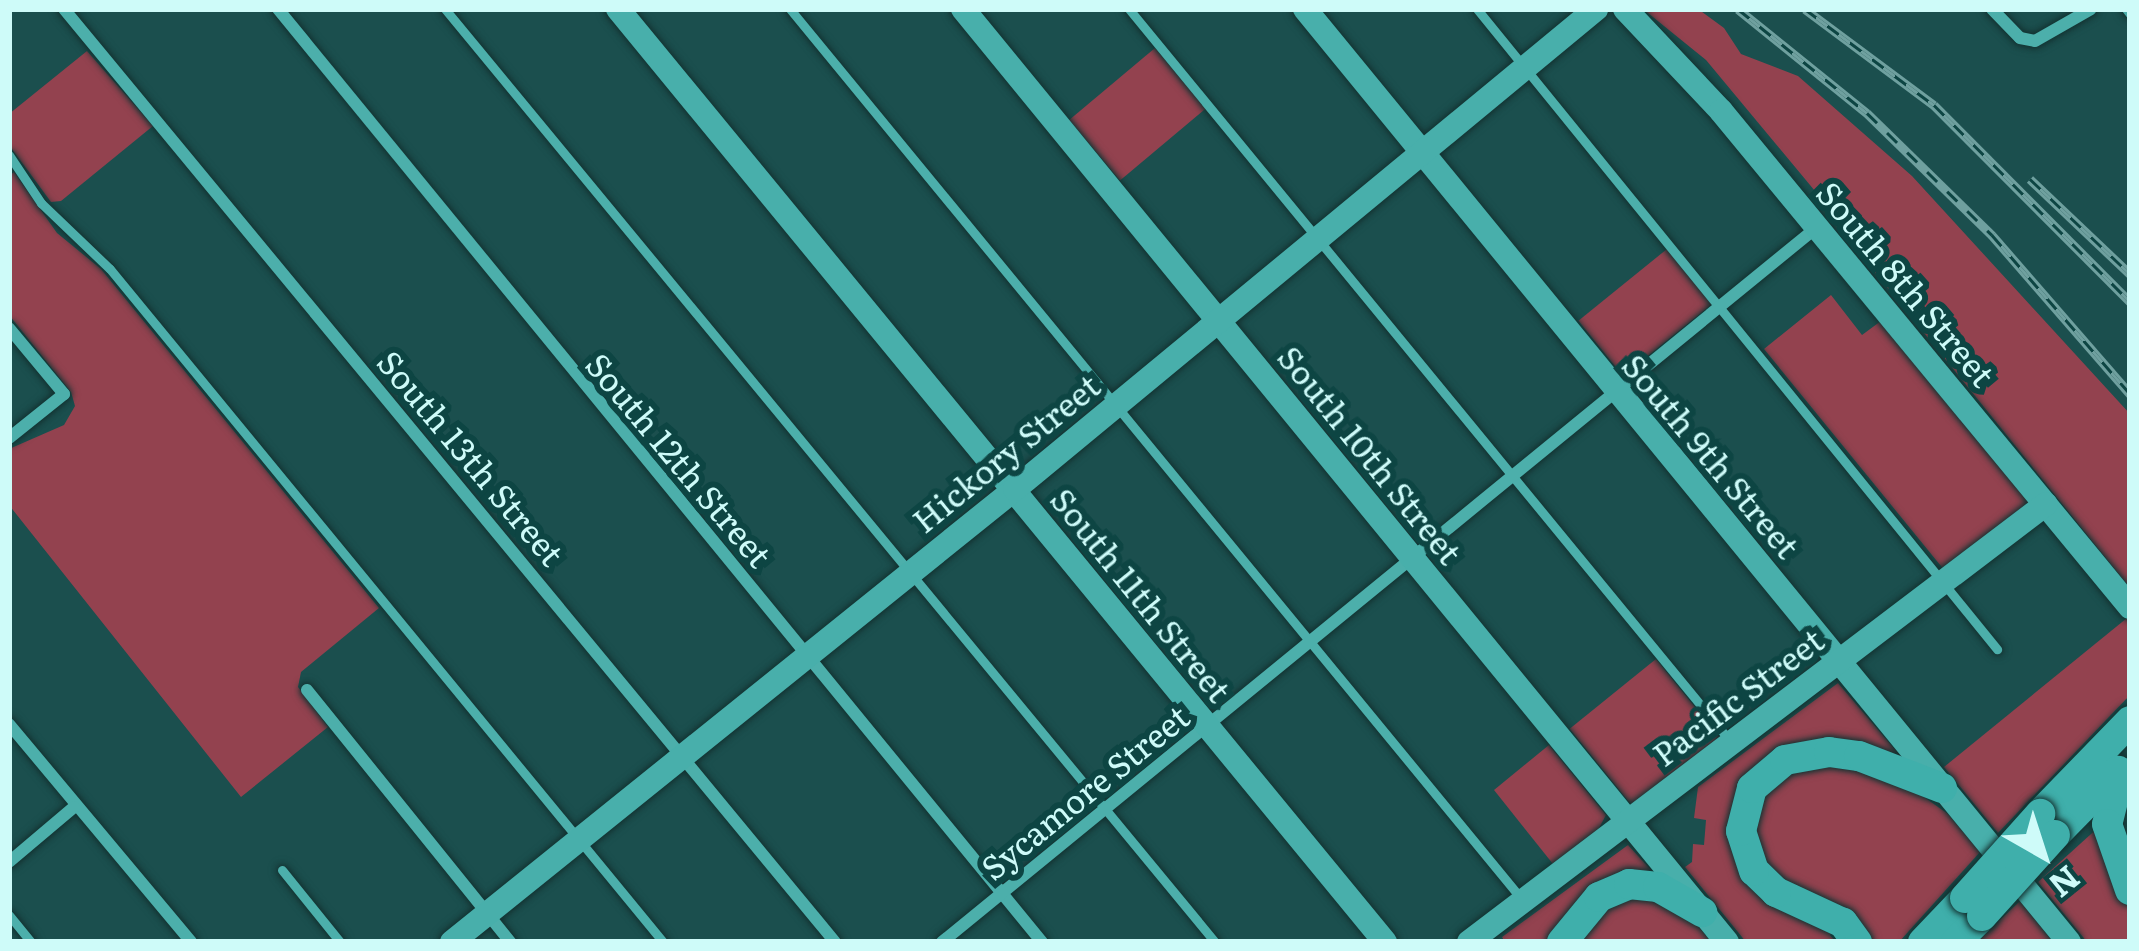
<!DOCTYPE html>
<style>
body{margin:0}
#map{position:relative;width:2139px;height:951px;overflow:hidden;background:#1b4f4e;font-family:Literata,serif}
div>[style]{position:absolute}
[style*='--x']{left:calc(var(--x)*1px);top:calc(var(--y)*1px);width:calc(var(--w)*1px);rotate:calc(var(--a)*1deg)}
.green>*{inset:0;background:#93424f;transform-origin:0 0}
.roads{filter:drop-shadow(0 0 3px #133231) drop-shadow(0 0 3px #133231)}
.lane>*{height:9px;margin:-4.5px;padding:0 4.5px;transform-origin:4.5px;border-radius:4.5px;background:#4cafab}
.street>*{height:12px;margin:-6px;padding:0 6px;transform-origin:6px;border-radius:6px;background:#4cafab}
.secondary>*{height:24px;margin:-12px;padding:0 12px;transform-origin:12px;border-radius:12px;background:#48afab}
.highway>*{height:30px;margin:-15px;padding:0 15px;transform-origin:15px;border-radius:15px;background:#3fafab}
.rail>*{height:9px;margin-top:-4.5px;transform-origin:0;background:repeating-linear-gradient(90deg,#0d4543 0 14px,#6fa09f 0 28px);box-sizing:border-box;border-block:3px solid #6fa09f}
.bridges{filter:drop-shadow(0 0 3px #133231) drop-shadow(0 0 3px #133231)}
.highway-bridge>*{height:30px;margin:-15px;padding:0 15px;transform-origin:15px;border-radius:15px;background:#3fafab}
span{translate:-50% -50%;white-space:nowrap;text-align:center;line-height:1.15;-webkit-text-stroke:12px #0d4543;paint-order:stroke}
.street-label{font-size:33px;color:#cefbf9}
.frame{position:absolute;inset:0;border:12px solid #cefbf9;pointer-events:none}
.north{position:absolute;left:1983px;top:795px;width:120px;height:120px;-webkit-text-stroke:9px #0d4543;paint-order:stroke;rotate:141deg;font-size:33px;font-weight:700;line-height:48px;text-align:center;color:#cefbf9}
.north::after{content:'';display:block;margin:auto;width:42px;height:54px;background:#cefbf9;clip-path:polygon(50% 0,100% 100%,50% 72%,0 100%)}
</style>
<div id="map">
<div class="green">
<i style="clip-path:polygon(1643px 9px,1698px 9px,1724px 28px,1741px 54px,1798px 76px,1912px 176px,2130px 414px,2130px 588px,1870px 266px,1859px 244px,1706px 60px)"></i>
<i style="left:1155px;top:48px;width:79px;height:112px;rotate:50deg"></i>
<i style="clip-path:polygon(87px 51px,153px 126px,61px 201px,51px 202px,9px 145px,9px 114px)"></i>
<i style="clip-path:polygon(14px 172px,57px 233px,101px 269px,379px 608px,301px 672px,298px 687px,328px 727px,241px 797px,9px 505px,9px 449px,64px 425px,75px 406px,71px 392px,9px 315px,9px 176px)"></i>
<i style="left:1667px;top:249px;width:71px;height:114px;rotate:51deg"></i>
<i style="clip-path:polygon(1831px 295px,1862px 335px,1885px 318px,2029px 496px,2027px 508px,1945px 571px,1764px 349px)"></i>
<i style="clip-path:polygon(2127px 618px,2130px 695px,1998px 833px,1944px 767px)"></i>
<i style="left:1656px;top:659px;width:101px;height:111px;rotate:51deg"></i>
<i style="clip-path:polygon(1838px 683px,1903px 759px,1766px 764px,1735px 852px,1833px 931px,1830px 935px,1836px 942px,1746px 942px,1685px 867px,1692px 862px,1693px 844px,1704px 845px,1706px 820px,1694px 818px,1698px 787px)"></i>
<i style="clip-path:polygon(1549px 745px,1606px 815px,1598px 830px,1553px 864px,1494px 790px)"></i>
<i style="clip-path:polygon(1814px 762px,1897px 778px,1948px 814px,1980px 852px,1899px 942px,1864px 942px,1757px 863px,1754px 804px,1764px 788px)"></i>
<i style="clip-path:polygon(2101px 825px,2130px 907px,2130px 942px,2087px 942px,2038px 882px)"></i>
<i style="clip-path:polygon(1628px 845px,1661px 881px,1633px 877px,1554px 942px,1505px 942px,1502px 937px)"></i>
<i style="clip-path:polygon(1643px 894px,1691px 917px,1711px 942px,1576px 942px,1605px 907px)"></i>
<i style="clip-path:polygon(2020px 901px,2053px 942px,1977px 942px)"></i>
</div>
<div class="roads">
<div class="lane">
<i style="--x:445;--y:9;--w:1210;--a:50.47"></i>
<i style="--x:790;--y:9;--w:1150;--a:50.58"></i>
<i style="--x:1129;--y:9;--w:947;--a:50.61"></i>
<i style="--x:1477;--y:9;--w:825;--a:50.91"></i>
<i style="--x:2126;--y:9;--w:6;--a:51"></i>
<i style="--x:9;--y:155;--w:58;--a:56.3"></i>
<i style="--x:41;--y:203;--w:95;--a:43.7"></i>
<i style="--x:110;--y:269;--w:871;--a:50.59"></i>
<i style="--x:282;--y:870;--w:92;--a:51.1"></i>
<i style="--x:9;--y:915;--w:35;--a:51"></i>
</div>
<div class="street">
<i style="--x:64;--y:9;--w:1210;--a:50.43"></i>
<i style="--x:278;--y:9;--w:1206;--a:50.69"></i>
<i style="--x:1992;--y:9;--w:40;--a:46"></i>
<i style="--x:2020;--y:38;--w:15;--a:11"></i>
<i style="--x:2035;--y:41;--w:64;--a:-29.7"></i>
<i style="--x:9;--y:328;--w:86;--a:50.2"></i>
<i style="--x:64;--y:394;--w:70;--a:141.3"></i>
<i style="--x:307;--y:690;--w:324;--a:51.1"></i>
<i style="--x:9;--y:724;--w:284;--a:50.1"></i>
<i style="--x:9;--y:862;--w:85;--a:-40.2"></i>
<i style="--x:942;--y:942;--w:1130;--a:-39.25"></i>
</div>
<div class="secondary">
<i style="--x:618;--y:9;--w:1208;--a:50.58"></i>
<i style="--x:963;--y:9;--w:1206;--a:50.69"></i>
<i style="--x:1305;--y:9;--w:1206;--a:50.69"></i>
<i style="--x:1625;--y:9;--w:140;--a:46.7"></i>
<i style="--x:1721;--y:111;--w:643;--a:50.49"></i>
<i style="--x:452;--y:942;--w:723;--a:-38.82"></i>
<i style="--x:1015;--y:489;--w:754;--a:-39.56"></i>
<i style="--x:1469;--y:942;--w:724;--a:-37.2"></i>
</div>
<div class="highway">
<i style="--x:2130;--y:773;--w:25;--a:127"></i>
<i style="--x:2115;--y:793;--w:32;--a:104"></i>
<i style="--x:2107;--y:824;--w:70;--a:70.8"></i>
<i style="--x:2040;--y:814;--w:129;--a:-45.9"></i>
<i style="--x:2055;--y:835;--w:90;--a:-45.5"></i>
<i style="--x:1562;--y:942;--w:58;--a:-50.6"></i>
<i style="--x:1599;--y:897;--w:33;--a:-23"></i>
<i style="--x:1629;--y:884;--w:29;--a:6"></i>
<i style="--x:1658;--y:887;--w:51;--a:29.6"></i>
<i style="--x:1857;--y:942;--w:24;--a:-126"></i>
<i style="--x:1843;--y:923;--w:74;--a:-155.2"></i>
<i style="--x:1776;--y:892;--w:30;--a:-136"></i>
<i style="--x:1754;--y:871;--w:42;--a:-108"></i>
<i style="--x:1741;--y:831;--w:44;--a:-75.7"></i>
<i style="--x:1752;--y:788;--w:43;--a:-40.3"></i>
<i style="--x:1785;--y:760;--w:45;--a:-10.3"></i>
<i style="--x:1829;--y:752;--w:30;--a:8"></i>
<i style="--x:1859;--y:756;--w:89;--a:21.1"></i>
<i style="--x:1923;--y:942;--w:61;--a:-46.3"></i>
<i style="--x:1956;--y:942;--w:37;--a:-45"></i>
</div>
</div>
<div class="rail">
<i style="--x:1738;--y:9;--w:166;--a:38.9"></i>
<i style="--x:1867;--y:113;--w:175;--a:44.3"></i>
<i style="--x:1992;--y:235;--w:211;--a:49"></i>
<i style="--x:1805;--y:9;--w:161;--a:36.7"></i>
<i style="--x:1934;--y:105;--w:278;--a:45.1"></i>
<i style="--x:2030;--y:179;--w:138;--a:43.5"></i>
</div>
<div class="bridges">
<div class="highway-bridge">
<i style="--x:1965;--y:898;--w:113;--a:-48.2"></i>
<i style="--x:1982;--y:916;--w:109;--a:-48"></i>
</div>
</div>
<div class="street-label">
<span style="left:1907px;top:283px;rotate:50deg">South 8th Street</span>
<span style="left:1005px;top:452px;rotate:-39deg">Hickory Street</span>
<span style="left:1371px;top:454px;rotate:51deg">South 10th Street</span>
<span style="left:1712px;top:455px;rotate:50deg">South 9th Street</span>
<span style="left:472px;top:457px;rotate:50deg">South 13th Street</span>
<span style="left:680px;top:459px;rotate:50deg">South 12th Street</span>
<span style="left:1142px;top:594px;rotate:51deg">South 11th Street</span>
<span style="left:1737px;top:696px;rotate:-37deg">Pacific Street</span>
<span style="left:1084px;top:791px;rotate:-39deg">Sycamore Street</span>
</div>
<div class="frame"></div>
<div class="north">N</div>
</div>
